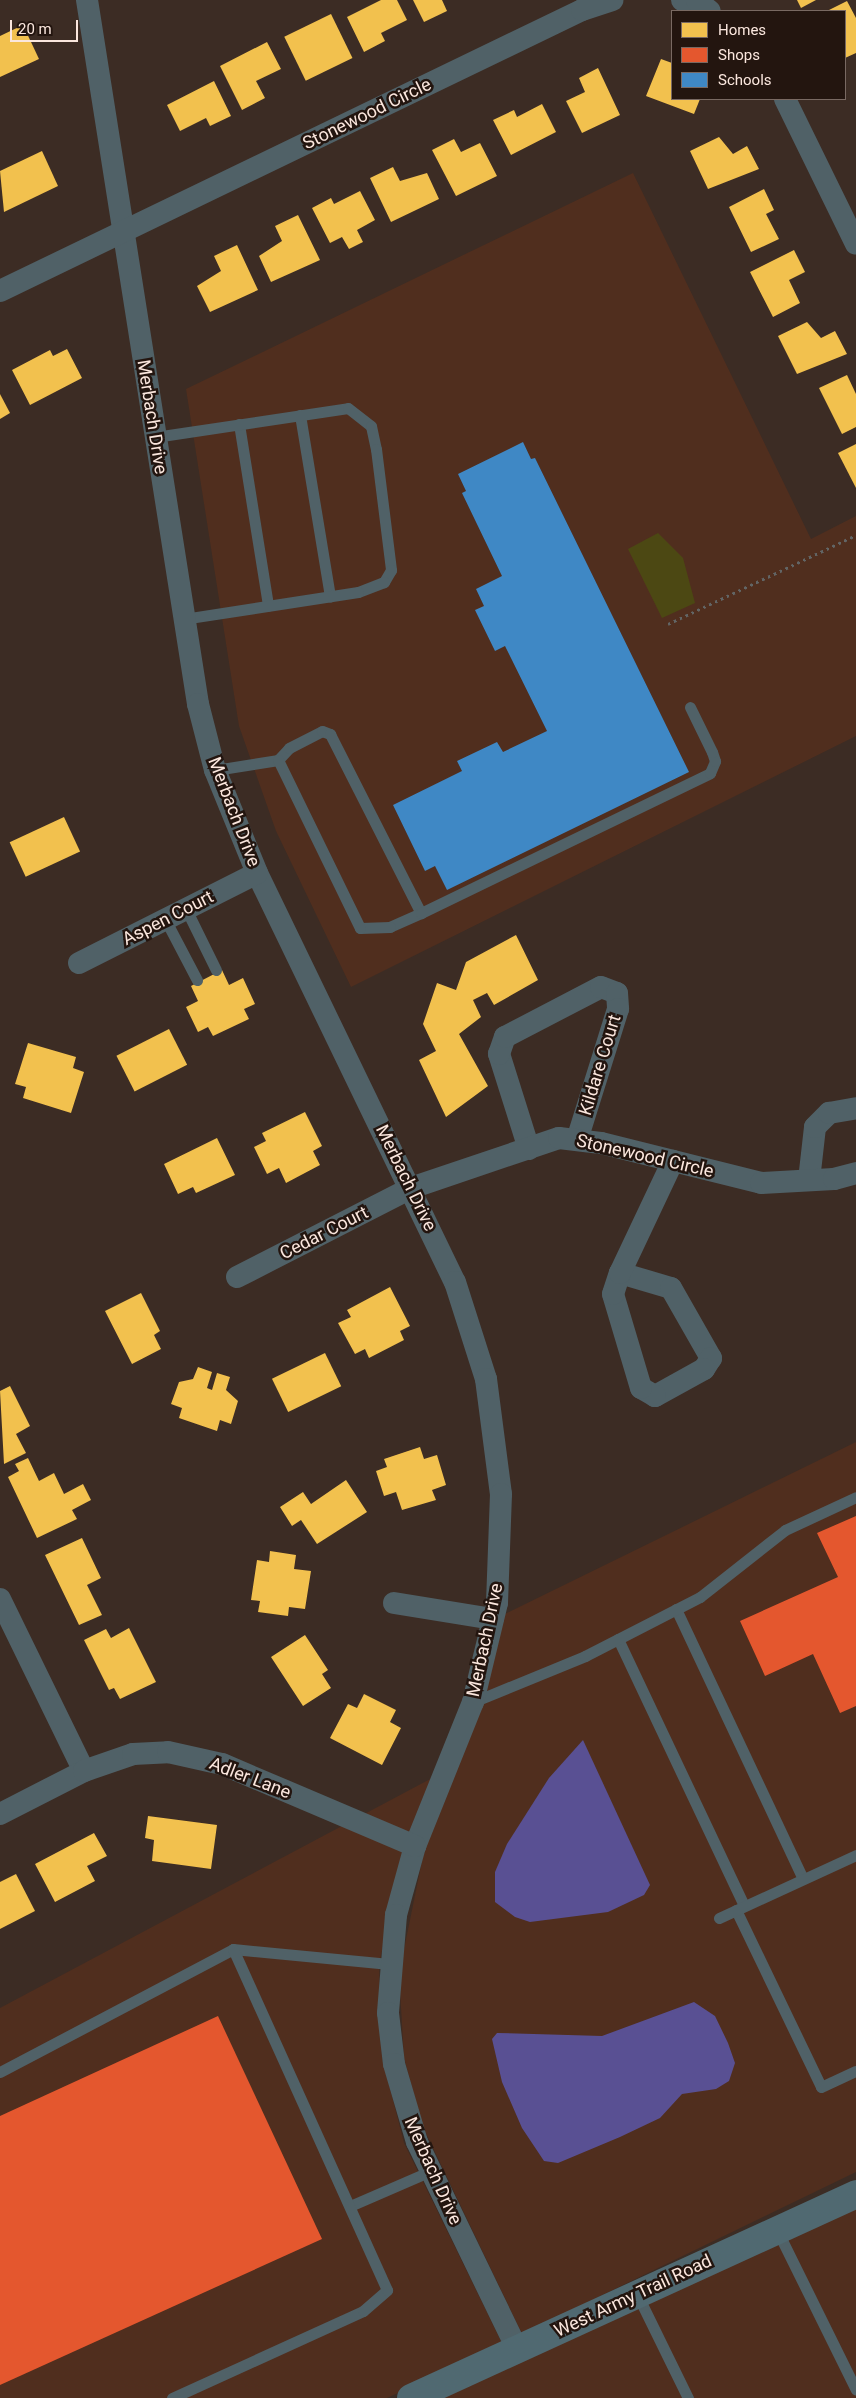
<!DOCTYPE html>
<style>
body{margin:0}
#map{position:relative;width:856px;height:2398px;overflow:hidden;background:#3c2c24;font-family:Roboto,sans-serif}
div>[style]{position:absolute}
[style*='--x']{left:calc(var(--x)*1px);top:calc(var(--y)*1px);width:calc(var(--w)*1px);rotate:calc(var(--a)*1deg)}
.built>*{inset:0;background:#502e1e}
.green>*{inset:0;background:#4c4813}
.water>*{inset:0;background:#595093}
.homes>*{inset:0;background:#f2c14e;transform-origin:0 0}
.shops>*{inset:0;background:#e4572e}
.schools>*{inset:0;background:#3f88c5}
.path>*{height:3px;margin-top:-1.5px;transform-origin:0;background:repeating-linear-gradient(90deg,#626565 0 2.5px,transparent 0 6.5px)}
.lane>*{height:11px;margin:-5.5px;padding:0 5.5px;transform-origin:5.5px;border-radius:5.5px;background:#506167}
.street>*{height:22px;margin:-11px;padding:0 11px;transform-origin:11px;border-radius:11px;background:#506167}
.secondary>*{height:28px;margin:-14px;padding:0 14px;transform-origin:14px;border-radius:14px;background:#506971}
span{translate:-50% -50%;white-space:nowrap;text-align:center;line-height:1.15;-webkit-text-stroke:5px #23150f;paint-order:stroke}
.street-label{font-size:18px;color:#fbe7de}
.legend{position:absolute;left:671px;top:10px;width:175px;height:90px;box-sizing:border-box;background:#23150f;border:1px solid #796962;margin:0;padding:6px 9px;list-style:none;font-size:15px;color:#fbe7de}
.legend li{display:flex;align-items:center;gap:10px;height:25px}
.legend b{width:25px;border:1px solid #796962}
.scale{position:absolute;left:10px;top:20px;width:68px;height:22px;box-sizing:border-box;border:2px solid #fbe7de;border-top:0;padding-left:6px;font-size:15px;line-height:18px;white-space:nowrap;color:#fbe7de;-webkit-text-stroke:4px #23150f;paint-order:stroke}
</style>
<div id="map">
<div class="built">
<i style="clip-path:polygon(633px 173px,811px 539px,856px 516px,856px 736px,351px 987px,276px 831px,239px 726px,186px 389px)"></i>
<i style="clip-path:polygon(856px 1442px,856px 2172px,522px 2334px,423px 2127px,404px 2058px,399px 1974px,424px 1851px,505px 1614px)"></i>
<i style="clip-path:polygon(434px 1777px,399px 1868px,379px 1965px,382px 2057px,404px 2143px,503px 2345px,387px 2398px,0 2398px,0 2008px)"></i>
<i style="clip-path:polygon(856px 2203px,856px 2398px,437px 2398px)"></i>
</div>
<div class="green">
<i style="clip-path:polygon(658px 533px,683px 558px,695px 603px,662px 618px,628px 549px)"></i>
</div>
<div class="water">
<i style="clip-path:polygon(583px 1740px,650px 1885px,644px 1895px,608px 1912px,530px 1922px,515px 1917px,495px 1902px,495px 1872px,507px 1844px,549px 1778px)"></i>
<i style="clip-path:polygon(694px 2002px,715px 2016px,728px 2043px,735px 2063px,729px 2081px,716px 2089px,682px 2094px,660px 2118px,620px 2137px,558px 2163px,544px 2161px,522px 2128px,502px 2082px,492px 2039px,497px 2033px,602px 2036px)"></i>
</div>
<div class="homes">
<i style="clip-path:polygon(381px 0,397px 0,407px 20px,381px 33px,385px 41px,364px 52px,347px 17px)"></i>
<i style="clip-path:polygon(413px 0,442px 0,447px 11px,424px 22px)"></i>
<i style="clip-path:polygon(797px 0,816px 0,801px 8px)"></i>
<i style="clip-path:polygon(847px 1px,856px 18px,856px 53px,845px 58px,845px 11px,827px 11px)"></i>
<i style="left:331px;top:14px;width:49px;height:52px;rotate:64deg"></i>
<i style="clip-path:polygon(23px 25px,39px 59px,0 77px,0 36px)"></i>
<i style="clip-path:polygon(267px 42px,281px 69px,256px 81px,265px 98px,242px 110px,220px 66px)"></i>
<i style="clip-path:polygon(661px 59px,672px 63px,672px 99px,700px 99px,694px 114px,646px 96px)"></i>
<i style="clip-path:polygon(598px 68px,620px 115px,582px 133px,566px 101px,585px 92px,579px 78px)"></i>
<i style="clip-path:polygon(214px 81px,231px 116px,210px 126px,206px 118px,180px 131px,167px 105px)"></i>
<i style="clip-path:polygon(542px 104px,556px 132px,511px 155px,493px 120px,514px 110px,517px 117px)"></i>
<i style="clip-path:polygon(719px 137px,733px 154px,747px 146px,759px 169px,708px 189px,690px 151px)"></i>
<i style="clip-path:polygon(454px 139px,461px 152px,480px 143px,497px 176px,456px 196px,432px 150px)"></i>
<i style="clip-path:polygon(42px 151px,58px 186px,4px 212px,0 171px)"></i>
<i style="clip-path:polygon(393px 167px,400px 181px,427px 173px,439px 199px,391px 222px,370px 178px)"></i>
<i style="clip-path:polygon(764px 189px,774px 210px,766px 214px,779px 239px,751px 252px,729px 207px)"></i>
<i style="clip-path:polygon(360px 191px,375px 220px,357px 230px,363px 242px,349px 249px,342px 237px,330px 243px,312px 208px,331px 198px,334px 204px)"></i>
<i style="clip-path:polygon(298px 215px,320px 260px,271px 282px,259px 256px,282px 241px,275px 226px)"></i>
<i style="clip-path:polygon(237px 245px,258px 290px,210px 312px,197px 286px,221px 271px,214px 256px)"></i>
<i style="clip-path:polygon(794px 250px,805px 272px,789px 280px,800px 303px,773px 317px,750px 272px)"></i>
<i style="clip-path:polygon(807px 322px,821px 338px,835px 331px,847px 354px,797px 374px,778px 336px)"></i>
<i style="clip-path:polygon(67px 349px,82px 378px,30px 405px,12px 370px,50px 350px,53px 356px)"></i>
<i style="clip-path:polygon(847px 375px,856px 394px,856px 427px,842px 434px,819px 388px)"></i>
<i style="clip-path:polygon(0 394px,10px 413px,0 419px)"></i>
<i style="clip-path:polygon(856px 444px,856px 488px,838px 453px)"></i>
<i style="left:64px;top:817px;width:38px;height:60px;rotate:65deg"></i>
<i style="clip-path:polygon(516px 935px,538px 980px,494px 1005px,487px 993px,473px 1000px,481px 1017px,459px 1034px,488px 1086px,446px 1117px,419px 1060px,436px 1051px,423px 1024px,437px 983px,456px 990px,466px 962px)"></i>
<i style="clip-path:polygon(222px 970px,229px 985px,243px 978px,255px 1004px,244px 1009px,249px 1019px,213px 1036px,208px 1027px,198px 1032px,186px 1007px,198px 1001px,191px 986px)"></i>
<i style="left:169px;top:1029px;width:40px;height:59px;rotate:63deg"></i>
<i style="clip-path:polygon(28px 1043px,76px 1057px,73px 1068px,84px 1072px,71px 1113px,23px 1098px,26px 1087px,15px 1084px)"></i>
<i style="clip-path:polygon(305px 1112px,322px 1146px,313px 1151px,320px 1165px,286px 1183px,279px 1168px,267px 1174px,254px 1147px,266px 1141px,262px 1133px)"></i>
<i style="clip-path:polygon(217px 1138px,235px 1175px,196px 1193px,193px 1187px,178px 1194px,164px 1164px)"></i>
<i style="clip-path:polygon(390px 1287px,410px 1326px,400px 1331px,404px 1340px,369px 1358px,365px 1349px,355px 1354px,338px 1323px,351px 1317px,347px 1310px)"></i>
<i style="clip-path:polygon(141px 1293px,160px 1331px,154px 1335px,161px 1349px,132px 1364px,105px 1311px)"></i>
<i style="left:325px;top:1353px;width:37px;height:59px;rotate:64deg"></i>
<i style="clip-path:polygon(198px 1367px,212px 1372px,207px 1388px,212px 1390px,217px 1373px,230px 1377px,226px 1390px,238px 1401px,231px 1424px,220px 1420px,217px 1431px,179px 1418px,182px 1408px,171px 1404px,179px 1382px,193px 1379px)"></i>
<i style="clip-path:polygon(10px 1386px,30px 1426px,16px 1434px,26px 1453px,4px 1464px,0 1391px)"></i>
<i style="clip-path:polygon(420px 1447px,424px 1459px,437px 1455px,446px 1485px,432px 1490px,436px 1500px,402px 1510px,396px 1492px,384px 1496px,376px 1471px,387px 1467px,384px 1459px)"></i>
<i style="clip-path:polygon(28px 1458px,39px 1481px,54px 1473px,64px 1494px,83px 1484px,91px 1500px,72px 1510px,77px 1519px,37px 1538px,8px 1477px,19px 1471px,15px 1464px)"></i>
<i style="clip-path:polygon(346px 1480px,367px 1512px,317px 1544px,301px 1520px,292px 1526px,280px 1507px,303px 1492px,311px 1504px)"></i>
<i style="clip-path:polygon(82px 1538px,101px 1578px,87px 1585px,102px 1615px,79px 1625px,45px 1555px)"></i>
<i style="clip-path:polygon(270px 1551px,296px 1555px,294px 1569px,311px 1571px,305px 1609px,289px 1607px,288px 1616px,258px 1612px,260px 1601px,251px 1600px,257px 1560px,269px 1562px)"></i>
<i style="clip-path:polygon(129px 1628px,156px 1682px,120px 1699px,114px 1688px,109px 1690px,84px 1640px,106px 1629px,111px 1638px)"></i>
<i style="clip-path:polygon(305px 1635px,328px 1670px,322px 1674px,331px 1688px,303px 1706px,271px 1657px)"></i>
<i style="clip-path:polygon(364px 1694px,396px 1710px,390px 1722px,401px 1728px,382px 1765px,330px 1738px,348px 1704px,357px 1708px)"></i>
<i style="clip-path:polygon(148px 1816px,217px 1825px,211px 1869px,152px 1861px,154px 1840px,145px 1838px)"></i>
<i style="clip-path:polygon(94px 1833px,107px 1856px,87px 1866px,95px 1881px,55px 1902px,35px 1864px)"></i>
<i style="clip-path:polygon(16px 1874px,35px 1911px,0 1929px,0 1882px)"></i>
</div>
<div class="shops">
<i style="clip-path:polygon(856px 1516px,856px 1706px,840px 1713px,813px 1654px,765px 1676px,740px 1621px,838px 1577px,817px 1533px)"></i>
<i style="clip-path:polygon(218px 2016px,322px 2239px,0 2385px,0 2116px)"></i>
</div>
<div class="schools">
<i style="clip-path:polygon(523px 442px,531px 459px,535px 458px,689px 772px,447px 890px,435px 866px,425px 871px,393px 805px,462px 771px,457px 761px,497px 742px,503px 752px,547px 731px,505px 646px,495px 651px,475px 610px,484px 606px,476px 589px,502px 576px,462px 493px,466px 491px,458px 474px)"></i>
</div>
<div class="path">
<i style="--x:668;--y:624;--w:208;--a:-25.3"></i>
</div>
<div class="lane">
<i style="--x:300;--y:415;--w:184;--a:80.6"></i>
<i style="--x:239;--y:424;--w:184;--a:80.9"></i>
<i style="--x:155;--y:437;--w:195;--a:-8.5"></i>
<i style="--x:348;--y:408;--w:29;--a:38"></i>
<i style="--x:371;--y:426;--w:24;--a:78"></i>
<i style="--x:376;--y:449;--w:122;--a:82.9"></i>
<i style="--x:391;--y:570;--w:14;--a:120"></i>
<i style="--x:384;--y:582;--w:28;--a:159"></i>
<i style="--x:358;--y:592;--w:176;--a:171.2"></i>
<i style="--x:215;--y:770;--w:64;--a:-9"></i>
<i style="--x:278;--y:760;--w:16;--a:-47"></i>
<i style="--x:289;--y:748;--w:37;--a:-27"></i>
<i style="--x:322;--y:731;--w:9;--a:21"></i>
<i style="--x:330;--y:734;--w:201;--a:63.1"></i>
<i style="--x:421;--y:913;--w:34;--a:156"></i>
<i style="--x:390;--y:927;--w:30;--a:178"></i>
<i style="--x:360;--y:928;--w:187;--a:-116"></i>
<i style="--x:186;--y:909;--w:68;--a:63.8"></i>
<i style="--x:421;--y:913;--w:321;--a:-25.8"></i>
<i style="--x:710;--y:773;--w:13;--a:-67"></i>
<i style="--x:715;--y:761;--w:9;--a:-108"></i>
<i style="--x:712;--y:752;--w:50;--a:-116.1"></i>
<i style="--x:165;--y:919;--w:69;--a:62.3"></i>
<i style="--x:676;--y:1609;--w:298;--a:64.8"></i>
<i style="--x:618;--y:1639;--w:295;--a:64.7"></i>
<i style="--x:473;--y:1702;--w:121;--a:-22.3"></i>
<i style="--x:585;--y:1656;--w:129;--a:-27.2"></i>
<i style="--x:700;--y:1597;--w:108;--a:-38.2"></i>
<i style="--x:785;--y:1530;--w:78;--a:-24.9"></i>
<i style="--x:736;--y:1910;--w:196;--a:64.3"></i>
<i style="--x:821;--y:2087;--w:38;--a:-25"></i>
<i style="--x:719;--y:1918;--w:151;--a:-24.7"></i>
<i style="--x:0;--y:2072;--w:263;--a:-27.8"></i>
<i style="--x:233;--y:1949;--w:157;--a:5.5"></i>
<i style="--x:350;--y:2206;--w:88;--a:-23.4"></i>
<i style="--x:777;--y:2230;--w:178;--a:63.7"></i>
<i style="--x:637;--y:2294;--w:116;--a:63.9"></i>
<i style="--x:172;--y:2398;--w:210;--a:-24.5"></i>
<i style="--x:363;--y:2311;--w:32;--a:-41"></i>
<i style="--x:387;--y:2290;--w:374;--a:-114.3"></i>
</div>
<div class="street">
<i style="--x:87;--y:0;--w:713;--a:81.04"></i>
<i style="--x:198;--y:704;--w:68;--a:75.6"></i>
<i style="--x:215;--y:770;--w:111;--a:67.8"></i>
<i style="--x:257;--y:873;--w:454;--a:64.2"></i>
<i style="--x:455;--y:1282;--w:102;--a:72.3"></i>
<i style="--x:486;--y:1379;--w:116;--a:82.6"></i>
<i style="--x:501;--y:1494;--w:109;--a:92.1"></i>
<i style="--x:497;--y:1603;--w:102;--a:103.6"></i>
<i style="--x:473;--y:1702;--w:155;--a:111.9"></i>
<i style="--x:415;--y:1846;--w:72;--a:105.4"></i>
<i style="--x:396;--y:1915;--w:98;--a:94.7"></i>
<i style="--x:388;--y:2013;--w:51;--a:83.3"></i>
<i style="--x:394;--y:2064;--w:81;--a:73.6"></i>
<i style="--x:417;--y:2142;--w:230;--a:64.2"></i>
<i style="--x:682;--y:0;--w:15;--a:4"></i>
<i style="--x:697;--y:1;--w:16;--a:38"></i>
<i style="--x:785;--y:99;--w:161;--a:63.9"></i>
<i style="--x:0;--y:291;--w:646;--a:-25.77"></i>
<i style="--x:582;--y:10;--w:32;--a:-18"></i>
<i style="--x:79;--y:963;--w:199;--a:-26.8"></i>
<i style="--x:529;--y:1149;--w:100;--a:-107.5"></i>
<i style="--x:499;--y:1054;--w:18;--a:-71"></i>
<i style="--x:505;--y:1037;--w:108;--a:-27.5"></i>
<i style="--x:601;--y:987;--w:17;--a:21"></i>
<i style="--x:617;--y:993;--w:16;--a:86"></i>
<i style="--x:618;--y:1009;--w:137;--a:107.4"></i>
<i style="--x:809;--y:1180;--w:53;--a:-83.5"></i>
<i style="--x:815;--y:1127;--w:20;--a:-45"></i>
<i style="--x:829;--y:1113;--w:27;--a:-10"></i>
<i style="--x:620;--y:1273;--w:53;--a:16.4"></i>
<i style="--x:671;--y:1288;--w:81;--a:60.3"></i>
<i style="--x:711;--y:1358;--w:13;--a:122"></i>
<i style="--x:704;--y:1369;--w:56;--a:151.1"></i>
<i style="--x:655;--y:1396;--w:16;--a:-150"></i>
<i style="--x:641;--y:1388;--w:98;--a:-106.6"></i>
<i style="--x:613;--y:1294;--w:22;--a:-72"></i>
<i style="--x:620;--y:1273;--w:124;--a:-64.7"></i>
<i style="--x:237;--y:1277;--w:195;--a:-27.1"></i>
<i style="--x:411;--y:1188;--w:156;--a:-18.7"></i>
<i style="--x:559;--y:1138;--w:42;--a:6.8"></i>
<i style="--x:601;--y:1143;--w:165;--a:14"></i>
<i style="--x:761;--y:1183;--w:73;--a:-3.1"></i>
<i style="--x:834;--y:1179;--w:23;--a:-15"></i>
<i style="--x:0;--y:1599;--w:191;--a:64"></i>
<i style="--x:394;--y:1603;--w:100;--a:9.2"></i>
<i style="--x:0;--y:1814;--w:94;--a:-27.1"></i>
<i style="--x:84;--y:1771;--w:52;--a:-19.1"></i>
<i style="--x:133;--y:1754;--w:35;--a:-3"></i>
<i style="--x:168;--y:1752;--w:55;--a:12.5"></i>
<i style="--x:222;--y:1764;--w:210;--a:23"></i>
</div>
<div class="secondary">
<i style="--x:411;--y:2398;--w:490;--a:-24.6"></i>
</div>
<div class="street-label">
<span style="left:367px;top:114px;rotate:-26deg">Stonewood Circle</span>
<span style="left:152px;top:417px;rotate:81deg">Merbach Drive</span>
<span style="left:234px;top:812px;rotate:69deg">Merbach Drive</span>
<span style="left:168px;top:918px;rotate:-27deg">Aspen Court</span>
<span style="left:600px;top:1065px;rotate:-73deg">Kildare Court</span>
<span style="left:645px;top:1156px;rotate:13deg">Stonewood Circle</span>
<span style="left:406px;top:1178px;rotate:64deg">Merbach Drive</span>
<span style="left:324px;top:1233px;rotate:-27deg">Cedar Court</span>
<span style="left:485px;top:1640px;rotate:-78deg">Merbach Drive</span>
<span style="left:250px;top:1778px;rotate:21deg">Adler Lane</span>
<span style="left:433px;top:2171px;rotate:66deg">Merbach Drive</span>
<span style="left:633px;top:2296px;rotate:-25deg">West Army Trail Road</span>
</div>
<ul class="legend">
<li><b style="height:14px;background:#f2c14e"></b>Homes</li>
<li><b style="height:14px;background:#e4572e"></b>Shops</li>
<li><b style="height:14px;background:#3f88c5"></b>Schools</li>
</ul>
<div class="scale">20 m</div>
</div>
